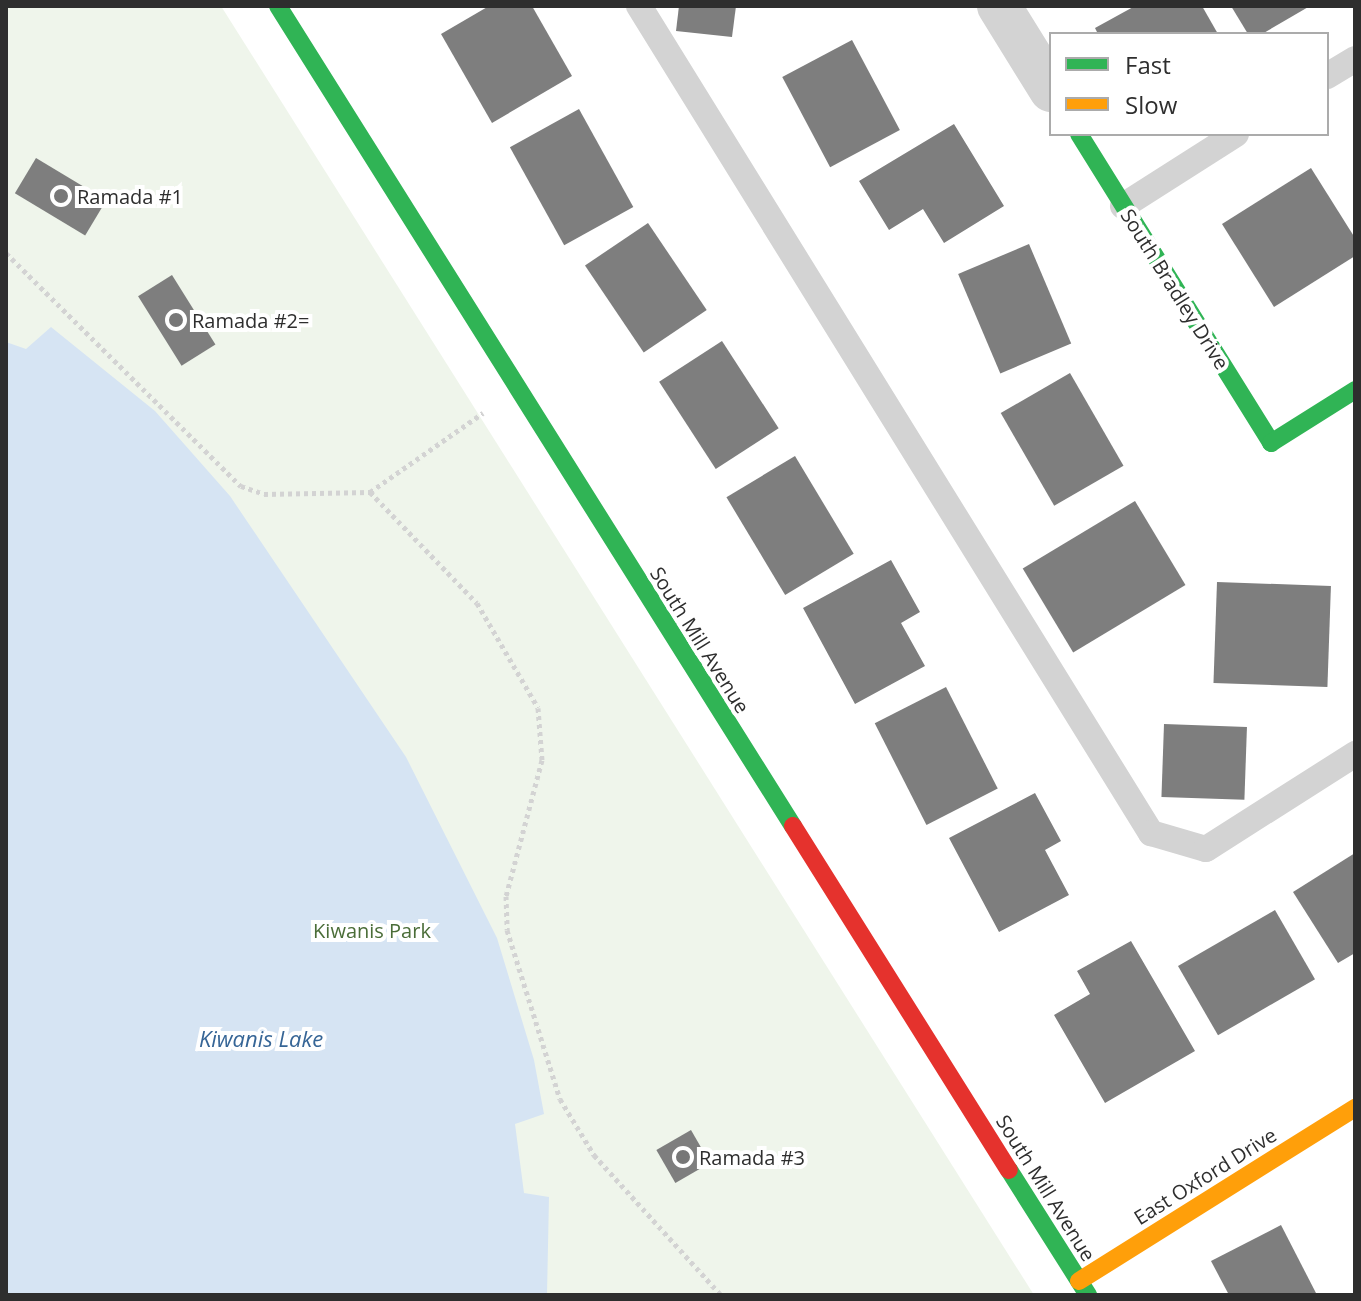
<!DOCTYPE html>
<style>
body{margin:0}
#map{position:relative;width:1361px;height:1301px;overflow:hidden;background:#fff;font-family:"Open Sans",sans-serif}
div>[style]{position:absolute}
[style*='--x']{left:calc(var(--x)*1px);top:calc(var(--y)*1px);width:calc(var(--w)*1px);rotate:calc(var(--a)*1deg)}
.green>*{inset:0;background:#eff5eb}
.water>*{inset:0;background:#d6e4f3}
.building>*{inset:0;background:#7e7e7e;transform-origin:0 0}
.path>*{height:5px;margin-top:-2.5px;transform-origin:0;background:repeating-linear-gradient(90deg,#d3d3d3 0 4px,transparent 0 8px)}
.lane>*{height:26px;margin:-13px;padding:0 13px;transform-origin:13px;border-radius:13px;background:#d3d3d3}
.street>*{height:44px;margin:-22px;padding:0 22px;transform-origin:22px;border-radius:22px;background:#d3d3d3}
.fast>*{height:18px;margin:-9px;padding:0 9px;transform-origin:9px;border-radius:9px;background:#30b455}
.slow>*{height:18px;margin:-9px;padding:0 9px;transform-origin:9px;border-radius:9px;background:#ff9f0a}
.jam>*{height:18px;margin:-9px;padding:0 9px;transform-origin:9px;border-radius:9px;background:#e5322d}
.dots>*{width:22px;height:22px;translate:-50% -50%;box-sizing:border-box;border:4px solid #fff;border-radius:50%}
span{translate:-50% -50%;white-space:nowrap;text-align:center;line-height:1.15;-webkit-text-stroke:8px #fff;paint-order:stroke}
.poi-label{font-size:20px;color:#2e2e2e}
.left{translate:0 -50%;text-align:left}
.street-label{font-size:20px;color:#2e2e2e}
.park-label{font-size:20px;color:#4a6d38}
.water-label{font-size:22px;color:#366596;font-style:italic}
.frame{position:absolute;inset:0;border:8px solid #2e2e2e;pointer-events:none}
.legend{position:absolute;left:1049px;top:32px;width:280px;height:104px;box-sizing:border-box;background:#fff;border:2px solid #ababab;margin:0;padding:10px 14px;list-style:none;font-size:24px;color:#2e2e2e}
.legend li{display:flex;align-items:center;gap:16px;height:40px}
.legend b{width:40px;border:2px solid #ababab}
</style>
<div id="map">
<div class="green">
<i style="clip-path:polygon(6px 6px,221px 6px,1034px 1295px,6px 1295px)"></i>
</div>
<div class="water">
<i style="clip-path:polygon(51px 327px,155px 411px,230px 496px,406px 757px,497px 938px,534px 1060px,544px 1114px,515px 1124px,524px 1193px,549px 1197px,547px 1295px,6px 1295px,6px 342px,26px 349px)"></i>
</div>
<div class="building">
<i style="clip-path:polygon(489px 6px,532px 6px,572px 76px,492px 123px,441px 34px)"></i>
<i style="clip-path:polygon(679px 6px,736px 6px,732px 37px,676px 31px)"></i>
<i style="clip-path:polygon(1135px 6px,1202px 6px,1218px 34px,1098px 34px,1095px 28px)"></i>
<i style="clip-path:polygon(1231px 6px,1310px 6px,1262px 34px,1248px 34px)"></i>
<i style="left:852px;top:40px;width:102px;height:79px;rotate:62deg"></i>
<i style="left:579px;top:109px;width:112px;height:79px;rotate:61deg"></i>
<i style="clip-path:polygon(954px 124px,1004px 206px,944px 243px,923px 209px,889px 230px,859px 181px)"></i>
<i style="left:36px;top:158px;width:82px;height:41px;rotate:31deg"></i>
<i style="clip-path:polygon(1311px 168px,1355px 238px,1355px 256px,1274px 307px,1222px 224px)"></i>
<i style="left:648px;top:223px;width:105px;height:76px;rotate:56deg"></i>
<i style="left:1029px;top:244px;width:108px;height:77px;rotate:67deg"></i>
<i style="left:172px;top:275px;width:82px;height:40px;rotate:58deg"></i>
<i style="left:722px;top:341px;width:104px;height:75px;rotate:57deg"></i>
<i style="left:1070px;top:373px;width:107px;height:80px;rotate:60deg"></i>
<i style="left:795px;top:456px;width:114px;height:80px;rotate:59deg"></i>
<i style="left:1135px;top:501px;width:98px;height:131px;rotate:59deg"></i>
<i style="clip-path:polygon(891px 560px,920px 612px,901px 623px,925px 666px,855px 704px,803px 608px)"></i>
<i style="left:1217px;top:582px;width:114px;height:101px;rotate:2deg"></i>
<i style="left:946px;top:687px;width:114px;height:80px;rotate:63deg"></i>
<i style="left:1164px;top:724px;width:83px;height:73px;rotate:2deg"></i>
<i style="clip-path:polygon(1035px 793px,1061px 841px,1045px 850px,1069px 895px,999px 932px,949px 838px)"></i>
<i style="clip-path:polygon(1355px 853px,1355px 953px,1338px 963px,1293px 892px)"></i>
<i style="left:1275px;top:910px;width:80px;height:112px;rotate:60deg"></i>
<i style="clip-path:polygon(1131px 941px,1195px 1051px,1105px 1103px,1054px 1015px,1090px 994px,1077px 971px)"></i>
<i style="left:691px;top:1130px;width:38px;height:40px;rotate:60deg"></i>
<i style="clip-path:polygon(1281px 1225px,1317px 1295px,1229px 1295px,1211px 1261px)"></i>
</div>
<div class="path">
<i style="--x:6;--y:253;--w:331;--a:44.8"></i>
<i style="--x:241;--y:486;--w:24;--a:19"></i>
<i style="--x:264;--y:494;--w:106;--a:-1.1"></i>
<i style="--x:370;--y:492;--w:154;--a:46.1"></i>
<i style="--x:477;--y:603;--w:121;--a:59.8"></i>
<i style="--x:538;--y:708;--w:52;--a:85.6"></i>
<i style="--x:542;--y:760;--w:141;--a:104.8"></i>
<i style="--x:506;--y:896;--w:34;--a:88"></i>
<i style="--x:507;--y:930;--w:177;--a:72.6"></i>
<i style="--x:560;--y:1099;--w:66;--a:58.7"></i>
<i style="--x:594;--y:1155;--w:189;--a:47.8"></i>
<i style="--x:370;--y:492;--w:138;--a:-35"></i>
</div>
<div class="lane">
<i style="--x:639;--y:6;--w:973;--a:58.24"></i>
<i style="--x:1151;--y:833;--w:57;--a:16.2"></i>
<i style="--x:1206;--y:849;--w:177;--a:-32.5"></i>
<i style="--x:1327;--y:76;--w:33;--a:-31"></i>
<i style="--x:1123;--y:206;--w:134;--a:-32.5"></i>
</div>
<div class="street">
<i style="--x:999;--y:6;--w:99;--a:58.2"></i>
</div>
<div class="fast">
<i style="--x:278;--y:6;--w:968;--a:57.87"></i>
<i style="--x:1079;--y:134;--w:364;--a:58.1"></i>
<i style="--x:1271;--y:443;--w:99;--a:-32.2"></i>
<i style="--x:1009;--y:1170;--w:148;--a:57.7"></i>
</div>
<div class="slow">
<i style="--x:1079;--y:1281;--w:326;--a:-32.1"></i>
</div>
<div class="jam">
<i style="--x:793;--y:826;--w:406;--a:57.9"></i>
</div>
<div class="dots">
<i style="left:61px;top:196px;background:#777"></i>
<i style="left:176px;top:320px;background:#777"></i>
<i style="left:683px;top:1157px;background:#777"></i>
</div>
<div class="poi-label">
<span class="left" style="left:77px;top:196px">Ramada #1</span>
<span class="left" style="left:192px;top:320px">Ramada #2=</span>
<span class="left" style="left:699px;top:1157px">Ramada #3</span>
</div>
<div class="street-label">
<span style="left:1175px;top:289px;rotate:58deg">South Bradley Drive</span>
<span style="left:700px;top:640px;rotate:58deg">South Mill Avenue</span>
<span style="left:1205px;top:1176px;rotate:-32deg">East Oxford Drive</span>
<span style="left:1046px;top:1188px;rotate:58deg">South Mill Avenue</span>
</div>
<div class="park-label">
<span style="left:372px;top:930px">Kiwanis Park</span>
</div>
<div class="water-label">
<span style="left:261px;top:1039px">Kiwanis Lake</span>
</div>
<div class="frame"></div>
<ul class="legend">
<li><b style="height:10px;background:#30b455"></b>Fast</li>
<li><b style="height:10px;background:#ff9f0a"></b>Slow</li>
</ul>
</div>
